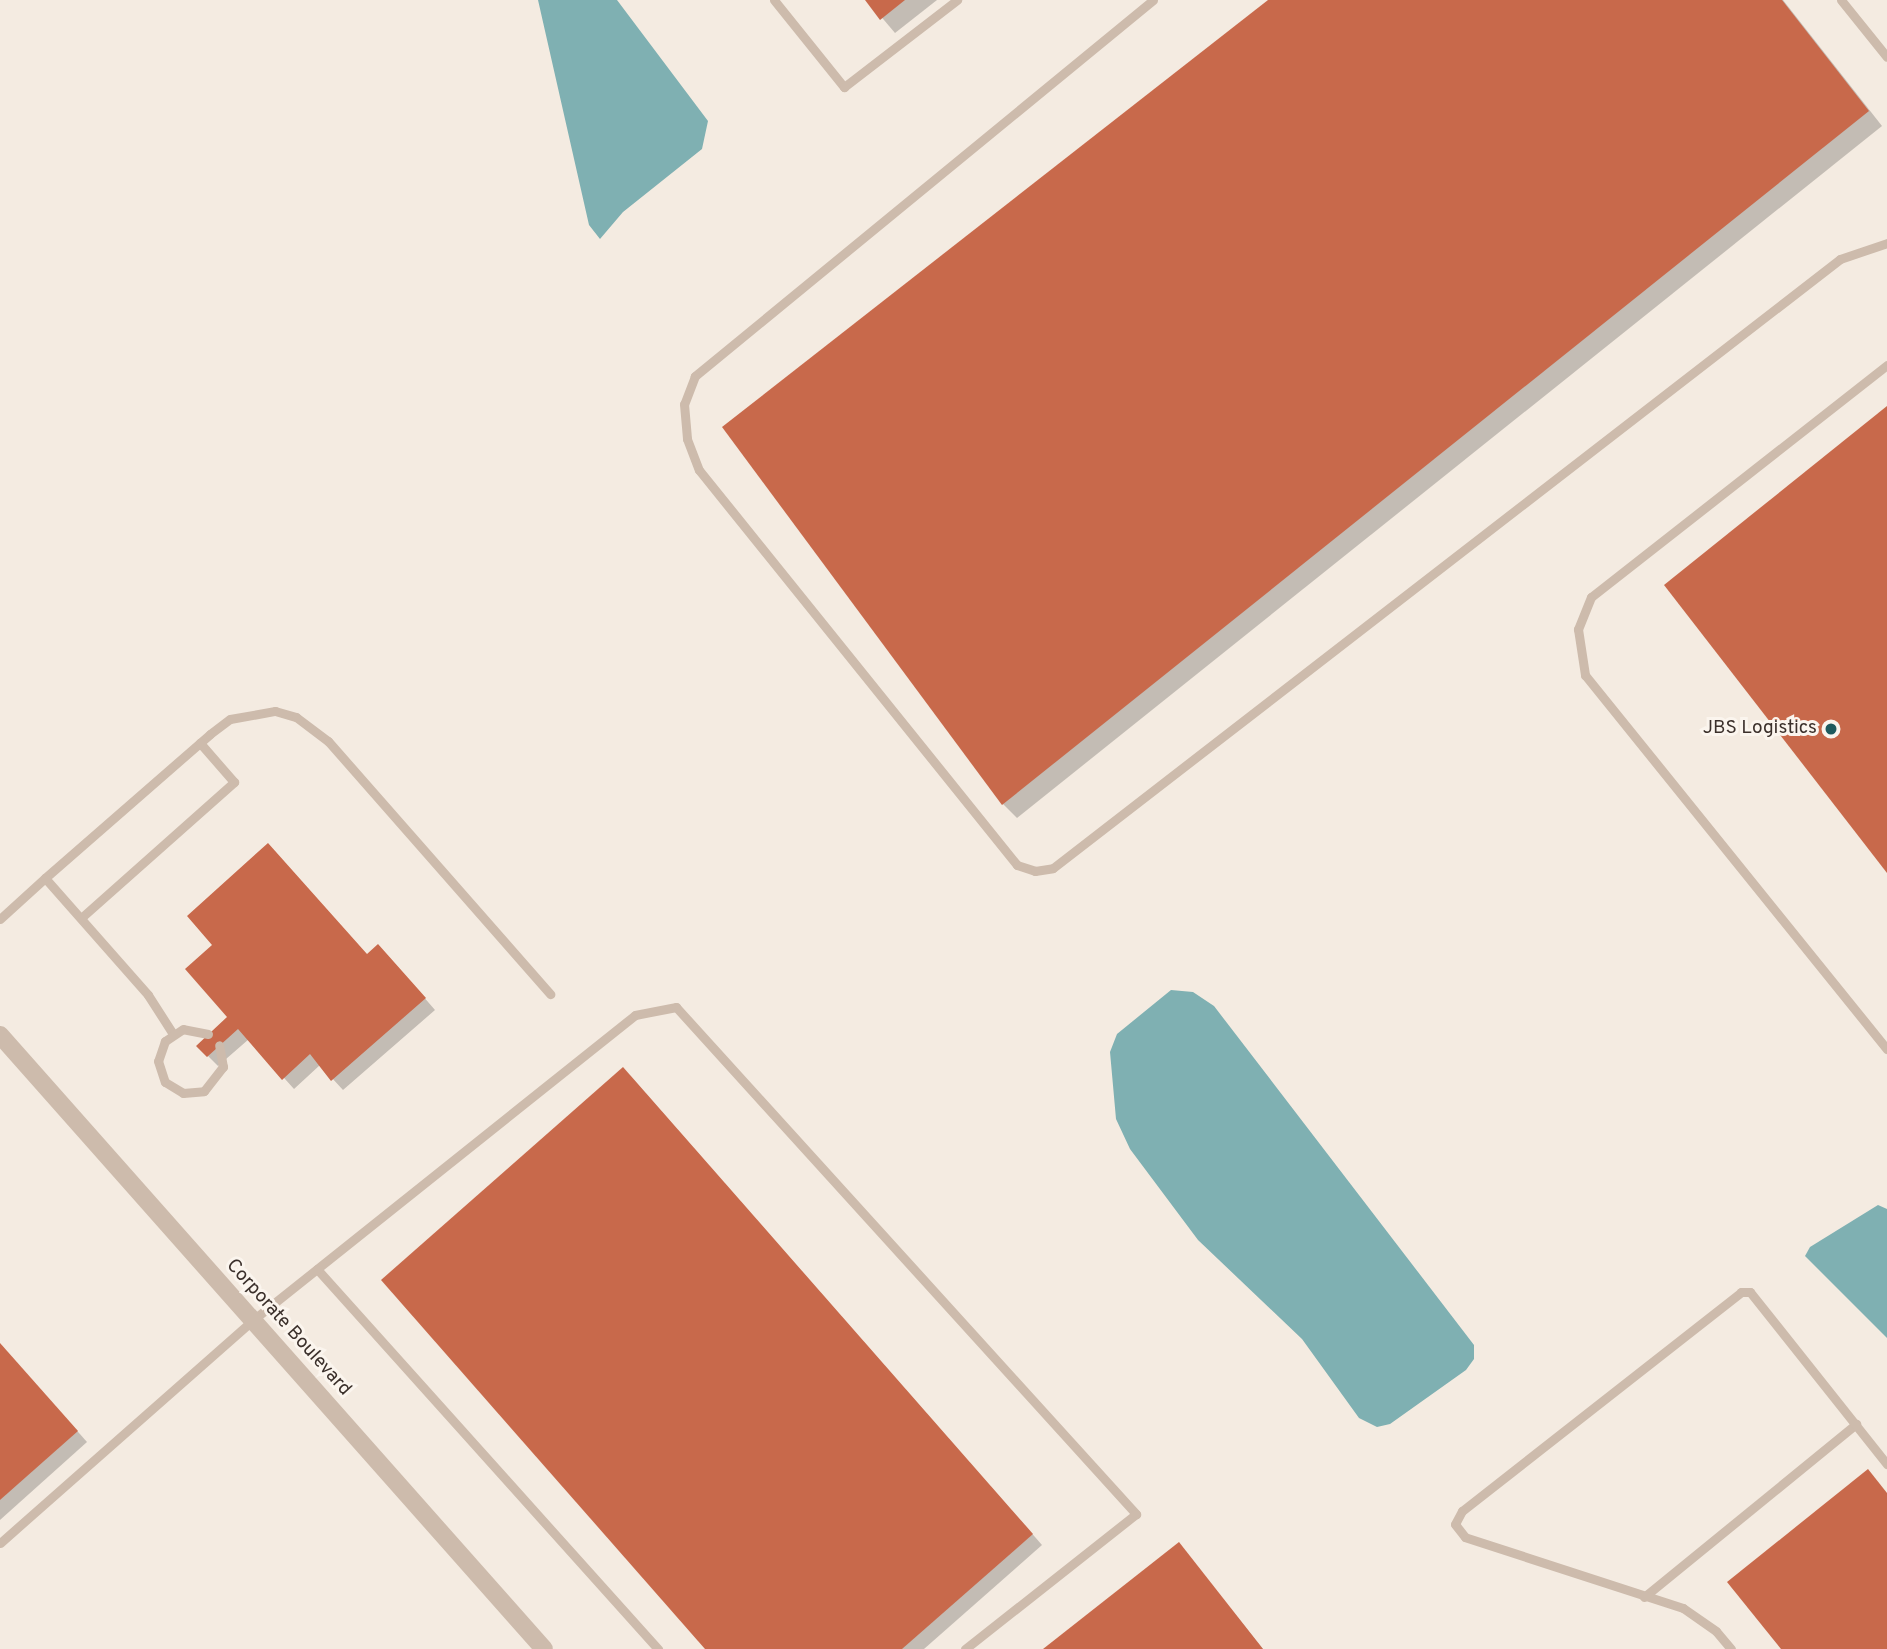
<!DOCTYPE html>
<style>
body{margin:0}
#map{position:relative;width:1887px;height:1649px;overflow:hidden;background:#f4ebe1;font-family:Overpass,sans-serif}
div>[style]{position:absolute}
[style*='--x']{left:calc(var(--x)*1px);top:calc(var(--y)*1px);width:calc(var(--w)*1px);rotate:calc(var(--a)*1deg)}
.water>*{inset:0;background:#7fb0b2}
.shadow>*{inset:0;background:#0003}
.building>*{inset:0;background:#c8694b}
.service>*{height:9px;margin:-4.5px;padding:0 4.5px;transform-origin:4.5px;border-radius:4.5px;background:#cdbbac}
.minor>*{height:18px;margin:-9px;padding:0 9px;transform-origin:9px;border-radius:9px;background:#cdbbac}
.dots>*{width:19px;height:19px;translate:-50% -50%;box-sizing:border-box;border:4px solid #fbf5ee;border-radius:50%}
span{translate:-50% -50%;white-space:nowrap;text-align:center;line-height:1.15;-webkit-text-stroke:6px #fbf5ee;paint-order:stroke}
.poi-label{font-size:19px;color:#3b302b}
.right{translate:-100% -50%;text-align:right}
.street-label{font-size:19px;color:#3b302b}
</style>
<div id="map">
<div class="water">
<i style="clip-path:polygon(538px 0,617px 0,708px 121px,702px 149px,623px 212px,600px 239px,589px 225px)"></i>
<i style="clip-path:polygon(1171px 990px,1193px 992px,1214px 1006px,1474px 1345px,1474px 1359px,1466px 1370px,1390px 1424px,1377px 1427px,1359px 1418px,1302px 1339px,1198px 1240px,1130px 1149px,1116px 1119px,1110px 1052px,1117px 1034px)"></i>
<i style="clip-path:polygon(1878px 1205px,1887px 1209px,1887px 1338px,1805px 1256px,1810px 1247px)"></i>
</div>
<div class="shadow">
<i style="clip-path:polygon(867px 0,937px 0,895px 33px)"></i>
<i style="clip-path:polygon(1271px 0,1783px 0,1882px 126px,1017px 818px,1003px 804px)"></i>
<i style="clip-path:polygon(368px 956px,389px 957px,435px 1010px,343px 1090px,320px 1065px,294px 1089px,249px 1039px,218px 1066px,198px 1046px)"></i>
<i style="clip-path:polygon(634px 1080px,1042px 1545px,924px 1649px,707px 1649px)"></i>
<i style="clip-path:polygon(0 1344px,87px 1442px,0 1520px)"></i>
<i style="clip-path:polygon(1179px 1544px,1263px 1649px,1045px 1649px)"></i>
</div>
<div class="building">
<i style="clip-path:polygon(865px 0,905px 0,880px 20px)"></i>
<i style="clip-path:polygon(1268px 0,1782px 0,1869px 111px,1002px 805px,722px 427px)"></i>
<i style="clip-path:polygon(1887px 406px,1887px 873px,1664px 585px)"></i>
<i style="clip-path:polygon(268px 843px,367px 954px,378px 944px,426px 998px,331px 1081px,310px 1054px,282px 1080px,238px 1029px,207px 1057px,196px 1046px,227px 1017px,185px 969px,212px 945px,187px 916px)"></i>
<i style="clip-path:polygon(623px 1067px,1033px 1534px,902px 1649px,705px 1649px,381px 1280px)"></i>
<i style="clip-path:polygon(0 1343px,78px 1431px,0 1500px)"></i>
<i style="clip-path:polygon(1868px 1469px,1887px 1493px,1887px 1649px,1781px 1649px,1727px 1582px)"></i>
<i style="clip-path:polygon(1179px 1542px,1263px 1649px,1043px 1649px)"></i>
</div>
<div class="service">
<i style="--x:774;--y:0;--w:112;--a:51.2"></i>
<i style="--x:844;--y:87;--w:143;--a:-37.6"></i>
<i style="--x:1153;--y:0;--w:593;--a:140.62"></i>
<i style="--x:695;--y:376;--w:30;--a:111"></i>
<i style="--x:684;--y:404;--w:35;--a:85"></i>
<i style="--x:687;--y:439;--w:33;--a:69"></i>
<i style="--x:699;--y:470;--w:507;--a:51.16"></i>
<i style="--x:1017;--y:865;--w:19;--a:18"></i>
<i style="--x:1035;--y:871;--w:18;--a:-9"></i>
<i style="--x:1053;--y:868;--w:995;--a:-37.73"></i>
<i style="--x:1840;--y:259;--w:50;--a:-18.8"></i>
<i style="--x:1841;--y:0;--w:73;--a:51.1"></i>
<i style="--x:1887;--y:365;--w:376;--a:141.9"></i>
<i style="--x:1591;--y:597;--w:35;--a:112"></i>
<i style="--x:1578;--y:629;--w:47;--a:81.3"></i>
<i style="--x:1585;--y:675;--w:481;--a:51.1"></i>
<i style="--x:45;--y:878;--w:219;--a:-41.1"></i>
<i style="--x:210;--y:734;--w:25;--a:-37"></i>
<i style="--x:230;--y:719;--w:46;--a:-10.1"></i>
<i style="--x:275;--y:711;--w:22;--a:16"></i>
<i style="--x:296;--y:717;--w:40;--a:37"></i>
<i style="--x:328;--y:741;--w:337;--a:48.7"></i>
<i style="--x:81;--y:918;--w:205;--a:-41.6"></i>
<i style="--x:234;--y:782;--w:52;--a:-131.1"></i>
<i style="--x:0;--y:919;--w:61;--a:-42.3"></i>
<i style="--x:45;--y:878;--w:156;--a:48.6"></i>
<i style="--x:148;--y:995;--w:46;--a:57.3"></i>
<i style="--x:208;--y:1034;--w:25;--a:-169"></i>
<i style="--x:183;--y:1029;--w:22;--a:146"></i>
<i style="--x:165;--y:1041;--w:21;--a:109"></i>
<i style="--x:158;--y:1061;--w:22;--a:72"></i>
<i style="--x:165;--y:1082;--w:21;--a:31"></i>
<i style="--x:183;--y:1093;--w:21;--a:-5"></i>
<i style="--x:204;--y:1091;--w:31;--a:-52"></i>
<i style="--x:223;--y:1067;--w:22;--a:-100"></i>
<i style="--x:317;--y:1269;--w:511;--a:48.1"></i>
<i style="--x:0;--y:1543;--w:337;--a:-41.4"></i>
<i style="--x:253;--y:1320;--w:489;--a:-38.6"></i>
<i style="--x:635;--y:1015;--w:42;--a:-11"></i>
<i style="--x:676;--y:1007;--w:685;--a:47.78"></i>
<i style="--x:1136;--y:1514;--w:218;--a:141.7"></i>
<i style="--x:1644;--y:1597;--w:274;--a:-39.2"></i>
<i style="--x:1731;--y:1649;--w:23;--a:-130"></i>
<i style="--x:1716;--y:1631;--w:40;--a:-145.1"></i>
<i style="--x:1683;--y:1608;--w:229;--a:-162"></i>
<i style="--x:1465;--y:1537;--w:16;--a:-128"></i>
<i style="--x:1455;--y:1524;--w:15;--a:-62"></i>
<i style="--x:1462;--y:1511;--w:355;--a:-38.1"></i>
<i style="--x:1741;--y:1292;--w:9;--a:0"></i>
<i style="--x:1750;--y:1292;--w:220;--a:51.5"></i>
</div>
<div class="minor">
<i style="--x:0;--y:1035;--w:820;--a:48.46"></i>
</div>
<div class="dots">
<i style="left:1831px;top:729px;background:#1f5a5e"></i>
</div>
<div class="poi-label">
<span class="right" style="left:1817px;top:729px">JBS Logistics</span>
</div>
<div class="street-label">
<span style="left:288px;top:1328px;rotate:48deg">Corporate Boulevard</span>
</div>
</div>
